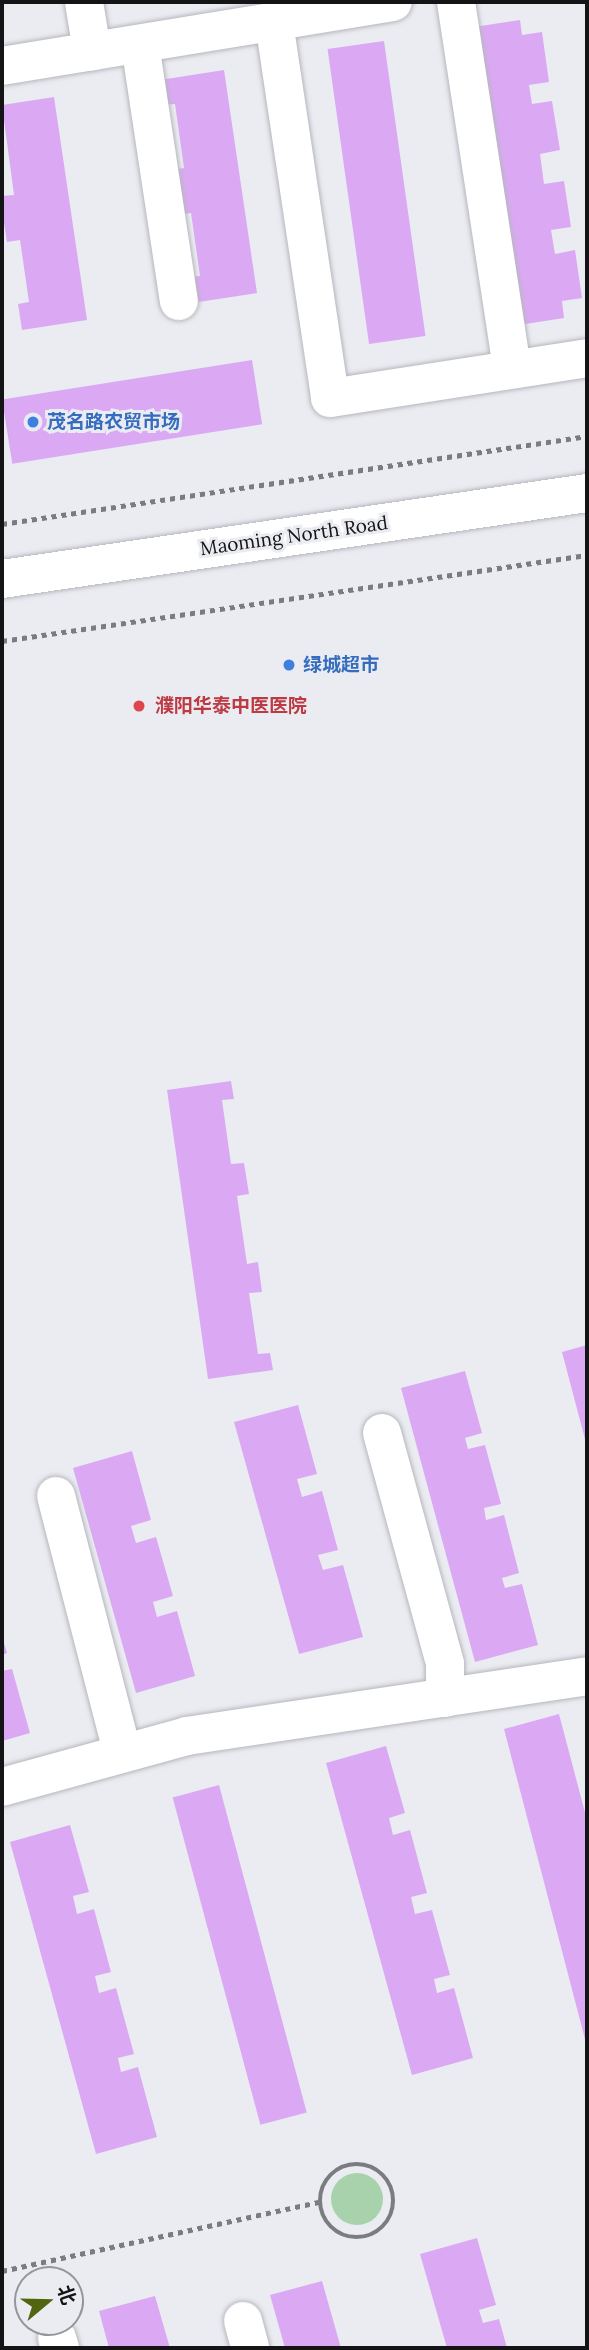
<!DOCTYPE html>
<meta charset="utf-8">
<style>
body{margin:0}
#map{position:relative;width:589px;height:2350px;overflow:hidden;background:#eaecf2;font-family:Lora,"Noto Sans SC",serif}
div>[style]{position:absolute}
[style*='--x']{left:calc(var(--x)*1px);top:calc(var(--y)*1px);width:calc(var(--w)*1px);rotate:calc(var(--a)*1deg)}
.green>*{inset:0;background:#a7d2ac}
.round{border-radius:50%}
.building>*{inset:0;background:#dba9f3;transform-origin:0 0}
.path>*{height:4.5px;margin-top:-2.25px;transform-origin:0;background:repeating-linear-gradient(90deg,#7b7c80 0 5px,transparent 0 10px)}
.path>.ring{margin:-2.25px;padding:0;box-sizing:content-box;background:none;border:4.5px solid #7b7c80;border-radius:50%}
.roads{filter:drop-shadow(0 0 2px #b6b7bd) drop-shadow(0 0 2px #b6b7bd)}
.minor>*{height:38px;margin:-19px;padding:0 19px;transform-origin:19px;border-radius:19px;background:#fff}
.dots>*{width:19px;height:19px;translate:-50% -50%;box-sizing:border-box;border:4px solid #eaecf2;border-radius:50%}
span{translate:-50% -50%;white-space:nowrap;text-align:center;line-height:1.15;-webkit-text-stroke:6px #eaecf2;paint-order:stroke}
.shop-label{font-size:19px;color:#366cbe;font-weight:700}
.left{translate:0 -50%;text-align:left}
.street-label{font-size:19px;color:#141416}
.health-label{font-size:19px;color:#be3a42;font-weight:700}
.frame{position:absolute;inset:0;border:4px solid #141416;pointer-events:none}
.north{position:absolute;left:14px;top:2266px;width:70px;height:70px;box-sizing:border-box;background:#eaecf2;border:2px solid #94969a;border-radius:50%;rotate:71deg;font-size:19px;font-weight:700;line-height:28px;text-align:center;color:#141416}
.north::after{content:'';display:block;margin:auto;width:24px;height:32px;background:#516511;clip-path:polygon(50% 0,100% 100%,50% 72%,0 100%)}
</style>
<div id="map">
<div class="green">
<i class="round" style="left:331px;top:2173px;width:52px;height:52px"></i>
</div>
<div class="building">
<i style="clip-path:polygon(520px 20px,522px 35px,542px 32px,549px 82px,529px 85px,532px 104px,552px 101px,560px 150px,540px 154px,544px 184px,564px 181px,571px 227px,551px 230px,555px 254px,575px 250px,582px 298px,562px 301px,564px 318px,519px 325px,474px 27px)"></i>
<i style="left:384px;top:41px;width:298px;height:57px;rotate:82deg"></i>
<i style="clip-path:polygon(224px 70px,257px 293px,192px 303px,189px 277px,200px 276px,191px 213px,177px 215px,171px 170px,184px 168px,175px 104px,164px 105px,160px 80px)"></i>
<i style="clip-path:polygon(54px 97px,87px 320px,22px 330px,18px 304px,29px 302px,20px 240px,7px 242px,2px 210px,2px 196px,14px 195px,2px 105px)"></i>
<i style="left:252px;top:360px;width:65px;height:253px;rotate:81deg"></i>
<i style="clip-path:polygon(231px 1081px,234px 1099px,222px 1100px,231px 1164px,244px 1163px,249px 1194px,237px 1196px,247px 1264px,258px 1262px,262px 1292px,249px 1293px,258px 1354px,270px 1353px,273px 1370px,208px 1379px,167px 1090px)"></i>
<i style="clip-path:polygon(587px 1345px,587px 1443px,586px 1443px,562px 1352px)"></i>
<i style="clip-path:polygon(465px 1371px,482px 1433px,465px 1438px,468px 1449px,485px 1445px,501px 1504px,484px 1508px,486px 1520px,504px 1515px,519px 1573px,502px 1578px,505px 1588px,522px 1584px,538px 1645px,475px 1662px,401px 1388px)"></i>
<i style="clip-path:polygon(298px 1405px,317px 1474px,297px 1479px,302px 1497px,322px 1491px,338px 1550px,318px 1555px,323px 1570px,343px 1565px,363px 1637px,299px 1654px,234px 1422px)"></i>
<i style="clip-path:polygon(132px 1451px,151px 1520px,131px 1526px,136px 1543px,156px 1537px,173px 1596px,153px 1602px,157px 1617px,177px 1611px,195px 1676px,136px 1693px,73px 1468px)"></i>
<i style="clip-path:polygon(2px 1636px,7px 1653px,2px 1655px)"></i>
<i style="clip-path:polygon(12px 1669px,30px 1733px,2px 1741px,2px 1671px)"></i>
<i style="clip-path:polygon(559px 1714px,587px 1820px,586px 2043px,504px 1729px)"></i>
<i style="clip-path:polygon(386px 1746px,405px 1813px,389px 1818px,393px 1835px,410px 1830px,427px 1893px,411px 1897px,415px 1914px,432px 1910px,450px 1975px,434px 1979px,437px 1993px,454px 1988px,473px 2058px,412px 2075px,326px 1763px)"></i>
<i style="left:219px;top:1785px;width:339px;height:48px;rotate:75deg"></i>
<i style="clip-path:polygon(70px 1825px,89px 1892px,73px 1896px,77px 1914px,94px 1909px,111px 1972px,95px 1976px,99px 1993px,116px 1988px,134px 2054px,118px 2058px,121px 2072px,138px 2067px,157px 2137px,96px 2154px,10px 1842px)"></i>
<i style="clip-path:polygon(477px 2238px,496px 2305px,479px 2310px,483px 2323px,499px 2319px,507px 2348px,447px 2348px,420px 2254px)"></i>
<i style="clip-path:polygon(322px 2281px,341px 2348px,285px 2348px,270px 2295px)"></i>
<i style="clip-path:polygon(155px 2296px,170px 2348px,109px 2348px,99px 2311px)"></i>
</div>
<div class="path">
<i style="--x:2;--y:524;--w:592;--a:-8.55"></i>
<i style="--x:2;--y:641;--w:591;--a:-8.36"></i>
<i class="ring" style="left:320px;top:2164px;width:69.5px;height:69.5px"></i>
<i style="--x:2;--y:2271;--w:324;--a:-12.3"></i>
</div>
<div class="roads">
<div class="minor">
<i style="--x:84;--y:2;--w:50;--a:80.7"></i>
<i style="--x:456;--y:2;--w:371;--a:81.3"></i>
<i style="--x:274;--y:22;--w:380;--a:81.5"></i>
<i style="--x:330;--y:398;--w:260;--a:-8.8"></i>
<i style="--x:140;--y:44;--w:260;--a:81.4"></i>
<i style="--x:2;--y:66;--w:396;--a:-9.3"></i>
<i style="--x:2;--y:579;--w:591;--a:-8.36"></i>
<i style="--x:382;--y:1433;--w:239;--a:74.7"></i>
<i style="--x:445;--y:1664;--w:34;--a:90"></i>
<i style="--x:56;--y:1496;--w:264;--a:75.5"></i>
<i style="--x:2;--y:1787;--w:192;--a:-15.4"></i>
<i style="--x:187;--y:1736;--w:404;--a:-8.5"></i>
<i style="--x:243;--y:2321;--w:28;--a:75"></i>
<i style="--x:57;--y:2338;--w:10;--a:73"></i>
</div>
</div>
<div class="dots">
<i style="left:33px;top:422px;background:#3f7fe0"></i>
<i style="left:289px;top:665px;background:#3f7fe0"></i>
<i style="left:139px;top:706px;background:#e0444e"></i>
</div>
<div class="shop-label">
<span class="left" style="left:47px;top:422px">茂名路农贸市场</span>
<span class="left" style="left:303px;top:665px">绿城超市</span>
</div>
<div class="street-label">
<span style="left:294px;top:536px;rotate:-8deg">Maoming North Road</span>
</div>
<div class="health-label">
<span class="left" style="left:155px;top:706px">濮阳华泰中医医院</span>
</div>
<div class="frame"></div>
<div class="north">北</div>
</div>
